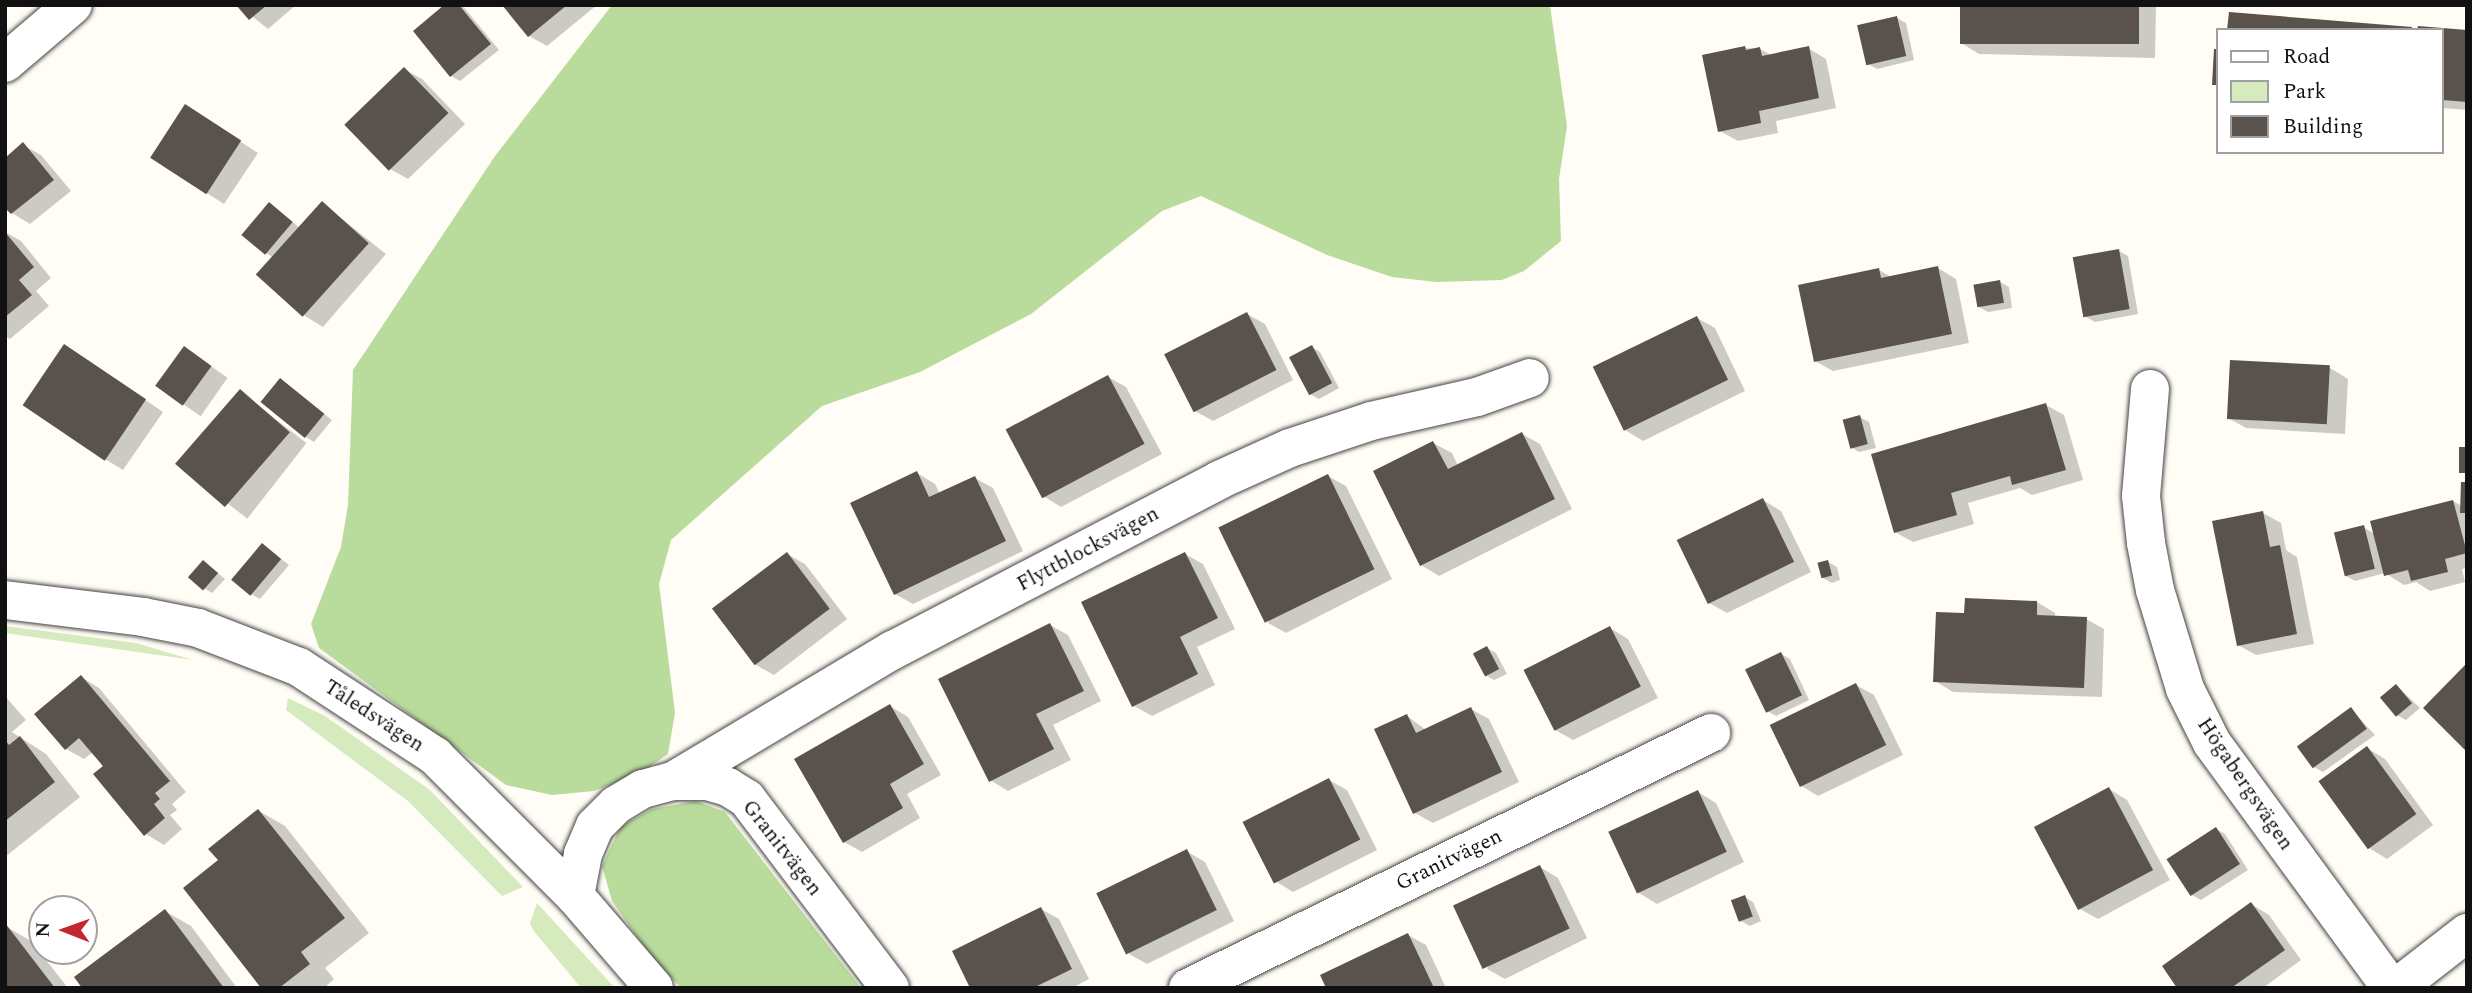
<!DOCTYPE html>
<meta charset="utf-8">
<style>
body{margin:0}
#map{position:relative;width:2472px;height:993px;overflow:hidden;background:#fffdf5;font-family:Spectral,serif}
div>[style]{position:absolute}
[style*='--x']{left:calc(var(--x)*1px);top:calc(var(--y)*1px);width:calc(var(--w)*1px);rotate:calc(var(--a)*1deg)}
.green>*{inset:0;background:#d5ebbd}
.forest>*{inset:0;background:#b9dc9c}
.shadow>*{inset:0;background:#0003;transform-origin:0 0}
.building>*{inset:0;background:#5a524d;transform-origin:0 0}
.roads{filter:drop-shadow(0 0 2px #444) drop-shadow(0 0 2px #444)}
.minor>*{height:38px;margin:-19px;padding:0 19px;transform-origin:19px;border-radius:19px;background:#fff}
span{translate:-50% -50%;white-space:nowrap;text-align:center;line-height:1.15;-webkit-text-stroke:7px #fff;paint-order:stroke}
.street-label{font-size:21px;color:#111}
.frame{position:absolute;inset:0;border:7px solid #111;pointer-events:none}
.legend{position:absolute;left:2216px;top:28px;width:228px;height:126px;box-sizing:border-box;background:#fff;border:2px solid #a0a0a0;margin:0;padding:9px 12px;list-style:none;font-size:21px;color:#111}
.legend li{display:flex;align-items:center;gap:14px;height:35px}
.legend b{width:35px;border:2px solid #a0a0a0}
.north{position:absolute;left:28px;top:895px;width:70px;height:70px;box-sizing:border-box;background:#fff;border:2px solid #a0a0a0;border-radius:50%;rotate:271deg;font-size:19px;font-weight:700;line-height:28px;text-align:center;color:#111}
.north::after{content:'';display:block;margin:auto;width:24px;height:32px;background:#c4262e;clip-path:polygon(50% 0,100% 100%,50% 72%,0 100%)}
</style>
<div id="map">
<div class="green">
<i style="clip-path:polygon(5px 626px,136px 643px,193px 660px,5px 633px)"></i>
<i style="clip-path:polygon(288px 698px,325px 716px,430px 790px,523px 887px,502px 896px,408px 801px,286px 710px)"></i>
<i style="clip-path:polygon(537px 903px,615px 988px,581px 988px,533px 930px,530px 923px)"></i>
</div>
<div class="forest">
<i style="clip-path:polygon(612px 5px,1550px 5px,1567px 126px,1559px 179px,1561px 241px,1524px 271px,1502px 280px,1436px 282px,1392px 277px,1327px 255px,1201px 196px,1162px 211px,1031px 314px,920px 372px,822px 406px,671px 540px,659px 584px,675px 713px,668px 754px,642px 772px,594px 791px,552px 795px,506px 785px,319px 648px,311px 624px,341px 547px,348px 505px,353px 370px,495px 156px)"></i>
<i style="clip-path:polygon(696px 801px,725px 812px,861px 988px,681px 988px,650px 955px,612px 901px,602px 866px,621px 826px,652px 809px)"></i>
</div>
<div class="shadow">
<i style="clip-path:polygon(238px 5px,296px 5px,268px 29px)"></i>
<i style="clip-path:polygon(446px 5px,462px 5px,499px 50px,460px 81px,451px 76px)"></i>
<i style="clip-path:polygon(504px 5px,597px 5px,547px 46px,529px 36px)"></i>
<i style="clip-path:polygon(1962px 5px,2156px 5px,2155px 58px,1979px 54px,1961px 43px)"></i>
<i style="clip-path:polygon(1897px 18px,1906px 23px,1914px 60px,1877px 69px,1868px 64px)"></i>
<i style="clip-path:polygon(2419px 28px,2467px 31px,2467px 110px,2442px 108px,2442px 30px)"></i>
<i style="clip-path:polygon(1745px 48px,1760px 49px,1773px 56px,1808px 48px,1826px 59px,1836px 108px,1776px 121px,1778px 133px,1738px 141px,1720px 131px)"></i>
<i style="clip-path:polygon(404px 69px,422px 79px,465px 124px,408px 179px,390px 169px)"></i>
<i style="clip-path:polygon(203px 117px,258px 153px,224px 204px,152px 158px)"></i>
<i style="clip-path:polygon(23px 145px,41px 155px,71px 191px,30px 224px,12px 213px)"></i>
<i style="clip-path:polygon(322px 203px,386px 254px,323px 327px,305px 316px,274px 258px,266px 253px,269px 204px,300px 228px)"></i>
<i style="clip-path:polygon(5px 232px,21px 241px,51px 278px,36px 291px,49px 306px,10px 339px,5px 336px)"></i>
<i style="clip-path:polygon(2119px 251px,2128px 256px,2138px 314px,2095px 322px,2086px 317px)"></i>
<i style="clip-path:polygon(1938px 268px,1956px 279px,1969px 343px,1833px 371px,1815px 361px,1879px 270px,1893px 278px)"></i>
<i style="clip-path:polygon(2000px 282px,2009px 287px,2012px 308px,1988px 312px,1979px 307px)"></i>
<i style="clip-path:polygon(1247px 314px,1265px 324px,1293px 380px,1213px 421px,1195px 411px)"></i>
<i style="clip-path:polygon(1697px 318px,1715px 328px,1745px 391px,1643px 441px,1625px 430px)"></i>
<i style="clip-path:polygon(1312px 347px,1320px 352px,1339px 388px,1319px 399px,1310px 394px)"></i>
<i style="left:185px;top:348px;width:52px;height:47px;rotate:35deg"></i>
<i style="clip-path:polygon(82px 356px,163px 412px,123px 470px,105px 459px)"></i>
<i style="clip-path:polygon(2330px 368px,2348px 379px,2345px 434px,2246px 428px,2228px 418px)"></i>
<i style="clip-path:polygon(1108px 377px,1126px 387px,1162px 454px,1061px 507px,1043px 496px)"></i>
<i style="clip-path:polygon(281px 381px,332px 420px,314px 442px,306px 437px)"></i>
<i style="left:241px;top:392px;width:83px;height:96px;rotate:38deg"></i>
<i style="clip-path:polygon(2046px 405px,2064px 415px,2083px 480px,2032px 495px,2020px 488px,1968px 503px,1974px 524px,1913px 542px,1895px 532px)"></i>
<i style="clip-path:polygon(1860px 417px,1869px 422px,1876px 448px,1859px 452px,1851px 447px)"></i>
<i style="clip-path:polygon(1522px 434px,1540px 444px,1572px 509px,1439px 576px,1421px 565px,1433px 443px,1452px 453px,1458px 466px)"></i>
<i style="clip-path:polygon(917px 473px,935px 484px,940px 494px,975px 478px,993px 488px,1023px 551px,913px 604px,895px 594px)"></i>
<i style="clip-path:polygon(1328px 476px,1346px 486px,1392px 579px,1286px 633px,1268px 623px)"></i>
<i style="clip-path:polygon(2467px 484px,2467px 568px,2462px 569px,2465px 582px,2430px 591px,2416px 582px,2404px 585px,2385px 573px,2355px 581px,2346px 576px,2363px 527px,2375px 534px,2453px 501px,2462px 506px)"></i>
<i style="clip-path:polygon(1763px 500px,1781px 511px,1811px 572px,1727px 613px,1709px 603px)"></i>
<i style="clip-path:polygon(2263px 513px,2281px 523px,2286px 550px,2297px 557px,2314px 644px,2256px 655px,2238px 645px)"></i>
<i style="clip-path:polygon(263px 545px,289px 565px,260px 599px,251px 594px)"></i>
<i style="clip-path:polygon(787px 554px,805px 564px,847px 619px,774px 675px,756px 665px)"></i>
<i style="clip-path:polygon(1185px 554px,1203px 564px,1235px 629px,1197px 647px,1215px 685px,1152px 716px,1134px 706px)"></i>
<i style="clip-path:polygon(204px 562px,225px 579px,212px 593px,204px 588px)"></i>
<i style="clip-path:polygon(1828px 562px,1837px 567px,1840px 580px,1832px 583px,1823px 578px)"></i>
<i style="clip-path:polygon(2037px 602px,2055px 613px,2055px 618px,2086px 619px,2104px 629px,2102px 697px,1953px 692px,1935px 681px,1966px 615px)"></i>
<i style="clip-path:polygon(1050px 625px,1068px 635px,1101px 701px,1053px 725px,1071px 760px,1008px 791px,990px 780px)"></i>
<i style="clip-path:polygon(1610px 628px,1628px 639px,1658px 698px,1573px 740px,1555px 730px)"></i>
<i style="clip-path:polygon(1487px 648px,1496px 653px,1507px 674px,1494px 680px,1485px 675px)"></i>
<i style="clip-path:polygon(1781px 654px,1790px 659px,1809px 700px,1776px 716px,1767px 711px)"></i>
<i style="clip-path:polygon(81px 677px,99px 688px,186px 792px,172px 804px,177px 810px,170px 815px,182px 829px,164px 845px,146px 834px,93px 752px,84px 759px,66px 749px)"></i>
<i style="clip-path:polygon(1856px 685px,1874px 695px,1903px 755px,1818px 796px,1800px 785px)"></i>
<i style="clip-path:polygon(2397px 686px,2420px 708px,2406px 720px,2397px 715px)"></i>
<i style="clip-path:polygon(5px 696px,26px 720px,12px 732px,46px 754px,80px 797px,5px 857px)"></i>
<i style="clip-path:polygon(890px 706px,908px 717px,941px 775px,907px 794px,920px 818px,862px 852px,844px 842px)"></i>
<i style="clip-path:polygon(1471px 709px,1489px 719px,1519px 782px,1433px 823px,1415px 813px,1407px 716px,1426px 730px)"></i>
<i style="clip-path:polygon(2351px 709px,2375px 735px,2323px 772px,2314px 767px)"></i>
<i style="clip-path:polygon(2367px 748px,2385px 759px,2433px 825px,2387px 859px,2369px 848px)"></i>
<i style="clip-path:polygon(1329px 780px,1347px 790px,1377px 850px,1293px 892px,1275px 881px)"></i>
<i style="clip-path:polygon(2109px 789px,2127px 800px,2170px 880px,2098px 919px,2080px 909px)"></i>
<i style="clip-path:polygon(1698px 792px,1716px 803px,1744px 862px,1657px 904px,1639px 893px)"></i>
<i style="clip-path:polygon(259px 811px,285px 826px,369px 933px,325px 968px,334px 979px,324px 988px,263px 988px,220px 860px)"></i>
<i style="clip-path:polygon(2216px 829px,2225px 834px,2248px 870px,2201px 900px,2192px 895px)"></i>
<i style="clip-path:polygon(1186px 851px,1205px 862px,1234px 921px,1147px 964px,1129px 954px)"></i>
<i style="clip-path:polygon(1540px 867px,1558px 878px,1587px 938px,1505px 979px,1487px 969px)"></i>
<i style="clip-path:polygon(1745px 897px,1753px 902px,1761px 921px,1750px 926px,1741px 921px)"></i>
<i style="clip-path:polygon(2251px 904px,2269px 915px,2301px 960px,2263px 988px,2179px 988px)"></i>
<i style="clip-path:polygon(1041px 909px,1059px 919px,1089px 979px,1072px 988px,972px 988px)"></i>
<i style="clip-path:polygon(165px 911px,191px 926px,237px 988px,84px 988px)"></i>
<i style="clip-path:polygon(5px 926px,31px 941px,68px 988px,5px 988px)"></i>
<i style="clip-path:polygon(1408px 935px,1426px 945px,1446px 988px,1328px 988px)"></i>
</div>
<div class="building">
<i style="clip-path:polygon(236px 5px,267px 5px,249px 20px)"></i>
<i style="clip-path:polygon(444px 5px,459px 5px,491px 44px,450px 77px,413px 31px)"></i>
<i style="clip-path:polygon(502px 5px,567px 5px,528px 37px)"></i>
<i style="left:1960px;top:5px;width:179px;height:39px"></i>
<i style="clip-path:polygon(2229px 12px,2412px 27px,2412px 30px,2227px 30px)"></i>
<i style="left:1897px;top:16px;width:41px;height:41px;rotate:77deg"></i>
<i style="clip-path:polygon(2418px 26px,2467px 30px,2467px 102px,2442px 100px,2442px 28px,2417px 30px)"></i>
<i style="clip-path:polygon(1745px 46px,1746px 50px,1760px 47px,1762px 56px,1809px 46px,1819px 98px,1759px 111px,1761px 123px,1718px 132px,1702px 55px)"></i>
<i style="clip-path:polygon(2214px 49px,2218px 49px,2218px 85px,2212px 85px)"></i>
<i style="left:404px;top:67px;width:64px;height:83px;rotate:46deg"></i>
<i style="left:185px;top:104px;width:67px;height:64px;rotate:33deg"></i>
<i style="clip-path:polygon(23px 142px,54px 180px,11px 214px,5px 208px,5px 158px)"></i>
<i style="left:322px;top:201px;width:63px;height:99px;rotate:42deg"></i>
<i style="left:269px;top:202px;width:31px;height:43px;rotate:40deg"></i>
<i style="clip-path:polygon(5px 232px,34px 267px,19px 280px,32px 295px,5px 317px)"></i>
<i style="left:2119px;top:249px;width:61px;height:47px;rotate:80deg"></i>
<i style="clip-path:polygon(1938px 266px,1952px 334px,1814px 362px,1798px 285px,1879px 268px,1881px 278px)"></i>
<i style="left:2000px;top:280px;width:23px;height:27px;rotate:80deg"></i>
<i style="left:1247px;top:312px;width:65px;height:93px;rotate:63deg"></i>
<i style="left:1697px;top:316px;width:71px;height:116px;rotate:64deg"></i>
<i style="left:64px;top:344px;width:99px;height:74px;rotate:34deg"></i>
<i style="left:1312px;top:345px;width:43px;height:26px;rotate:62deg"></i>
<i style="left:184px;top:346px;width:34px;height:49px;rotate:36deg"></i>
<i style="left:2230px;top:360px;width:100px;height:59px;rotate:3deg"></i>
<i style="left:1108px;top:375px;width:78px;height:116px;rotate:62deg"></i>
<i style="left:280px;top:378px;width:57px;height:31px;rotate:39deg"></i>
<i style="left:240px;top:389px;width:66px;height:99px;rotate:41deg"></i>
<i style="clip-path:polygon(2046px 403px,2066px 470px,2012px 485px,2010px 476px,1951px 493px,1957px 515px,1894px 533px,1871px 454px)"></i>
<i style="left:1860px;top:415px;width:30px;height:18px;rotate:75deg"></i>
<i style="clip-path:polygon(1522px 432px,1555px 499px,1420px 566px,1373px 471px,1433px 441px,1448px 469px)"></i>
<i style="left:2459px;top:447px;width:8px;height:26px"></i>
<i style="clip-path:polygon(917px 471px,929px 497px,975px 476px,1006px 541px,894px 595px,850px 503px)"></i>
<i style="left:1328px;top:474px;width:106px;height:122px;rotate:64deg"></i>
<i style="clip-path:polygon(2461px 482px,2467px 482px,2467px 513px,2460px 513px)"></i>
<i style="left:1763px;top:498px;width:71px;height:96px;rotate:64deg"></i>
<i style="clip-path:polygon(2453px 500px,2467px 553px,2445px 559px,2448px 572px,2411px 581px,2408px 570px,2384px 576px,2370px 521px)"></i>
<i style="clip-path:polygon(2263px 511px,2270px 547px,2280px 545px,2297px 634px,2237px 646px,2212px 521px)"></i>
<i style="left:2364px;top:525px;width:45px;height:31px;rotate:76deg"></i>
<i style="left:262px;top:543px;width:25px;height:48px;rotate:40deg"></i>
<i style="left:787px;top:552px;width:71px;height:94px;rotate:53deg"></i>
<i style="clip-path:polygon(1185px 552px,1218px 618px,1180px 637px,1198px 674px,1132px 707px,1081px 602px)"></i>
<i style="left:203px;top:560px;width:20px;height:23px;rotate:41deg"></i>
<i style="left:1828px;top:560px;width:16px;height:11px;rotate:75deg"></i>
<i style="clip-path:polygon(1965px 598px,2037px 601px,2037px 615px,2087px 617px,2084px 688px,1933px 682px,1936px 612px,1964px 613px)"></i>
<i style="clip-path:polygon(1050px 623px,1084px 691px,1036px 714px,1054px 749px,989px 782px,938px 679px)"></i>
<i style="left:1610px;top:626px;width:68px;height:97px;rotate:63deg"></i>
<i style="left:1487px;top:646px;width:26px;height:16px;rotate:62deg"></i>
<i style="left:1781px;top:652px;width:48px;height:40px;rotate:64deg"></i>
<i style="clip-path:polygon(2467px 663px,2467px 752px,2423px 708px)"></i>
<i style="clip-path:polygon(81px 675px,170px 781px,155px 793px,160px 799px,154px 804px,165px 818px,144px 836px,93px 774px,103px 766px,79px 738px,65px 750px,34px 714px)"></i>
<i style="left:1856px;top:683px;width:69px;height:96px;rotate:64deg"></i>
<i style="left:2396px;top:684px;width:25px;height:21px;rotate:50deg"></i>
<i style="clip-path:polygon(890px 704px,924px 764px,890px 784px,903px 808px,843px 843px,794px 759px)"></i>
<i style="clip-path:polygon(1471px 707px,1502px 772px,1413px 814px,1374px 729px,1407px 714px,1416px 733px)"></i>
<i style="left:2351px;top:707px;width:27px;height:67px;rotate:54deg"></i>
<i style="clip-path:polygon(20px 736px,55px 782px,5px 821px,5px 740px,9px 745px)"></i>
<i style="left:2367px;top:746px;width:84px;height:60px;rotate:54deg"></i>
<i style="left:1329px;top:778px;width:69px;height:97px;rotate:63deg"></i>
<i style="left:2109px;top:787px;width:94px;height:85px;rotate:62deg"></i>
<i style="left:1698px;top:790px;width:68px;height:99px;rotate:65deg"></i>
<i style="clip-path:polygon(258px 809px,345px 918px,301px 952px,310px 964px,279px 988px,261px 988px,183px 888px,218px 860px,208px 849px)"></i>
<i style="left:2216px;top:827px;width:44px;height:59px;rotate:57deg"></i>
<i style="left:1187px;top:849px;width:68px;height:101px;rotate:64deg"></i>
<i style="left:1540px;top:865px;width:70px;height:96px;rotate:65deg"></i>
<i style="left:1745px;top:895px;width:23px;height:15px;rotate:70deg"></i>
<i style="clip-path:polygon(2251px 902px,2285px 950px,2231px 988px,2177px 988px,2162px 966px)"></i>
<i style="clip-path:polygon(1041px 907px,1072px 969px,1033px 988px,970px 988px,952px 951px)"></i>
<i style="clip-path:polygon(165px 909px,224px 988px,82px 988px,74px 977px)"></i>
<i style="clip-path:polygon(5px 923px,55px 988px,5px 988px)"></i>
<i style="clip-path:polygon(1408px 933px,1434px 988px,1326px 988px,1320px 975px)"></i>
</div>
<div class="roads">
<div class="minor">
<i style="--x:5;--y:63;--w:89;--a:-40.5"></i>
<i style="--x:2150;--y:389;--w:107;--a:94.8"></i>
<i style="--x:2141;--y:496;--w:47;--a:83.9"></i>
<i style="--x:2146;--y:543;--w:48;--a:79.2"></i>
<i style="--x:2155;--y:590;--w:103;--a:73.1"></i>
<i style="--x:2185;--y:689;--w:60;--a:63.4"></i>
<i style="--x:2212;--y:743;--w:303;--a:53.8"></i>
<i style="--x:5;--y:600;--w:139;--a:7"></i>
<i style="--x:143;--y:617;--w:56;--a:11.3"></i>
<i style="--x:198;--y:628;--w:108;--a:21.1"></i>
<i style="--x:299;--y:667;--w:163;--a:33.2"></i>
<i style="--x:435;--y:756;--w:198;--a:45"></i>
<i style="--x:575;--y:896;--w:121;--a:49.3"></i>
<i style="--x:673;--y:781;--w:256;--a:-30.8"></i>
<i style="--x:893;--y:650;--w:368;--a:-27.5"></i>
<i style="--x:1219;--y:480;--w:78;--a:-24.3"></i>
<i style="--x:1290;--y:448;--w:85;--a:-18.4"></i>
<i style="--x:1371;--y:421;--w:109;--a:-12.8"></i>
<i style="--x:1477;--y:397;--w:56;--a:-19.7"></i>
<i style="--x:575;--y:896;--w:43;--a:-79.2"></i>
<i style="--x:583;--y:854;--w:30;--a:-67"></i>
<i style="--x:595;--y:826;--w:30;--a:-45"></i>
<i style="--x:616;--y:805;--w:31;--a:-31"></i>
<i style="--x:643;--y:789;--w:31;--a:-15"></i>
<i style="--x:673;--y:781;--w:34;--a:0"></i>
<i style="--x:707;--y:781;--w:22;--a:16"></i>
<i style="--x:728;--y:787;--w:22;--a:32"></i>
<i style="--x:747;--y:799;--w:237;--a:52.9"></i>
<i style="--x:1188;--y:988;--w:582;--a:-25.99"></i>
<i style="--x:2396;--y:988;--w:90;--a:-37.8"></i>
</div>
</div>
<div class="street-label">
<span style="left:1088px;top:549px;rotate:-28deg">Flyttblocksvägen</span>
<span style="left:374px;top:716px;rotate:33deg">Tåledsvägen</span>
<span style="left:2245px;top:784px;rotate:56deg">Högabergsvägen</span>
<span style="left:782px;top:848px;rotate:52deg">Granitvägen</span>
<span style="left:1449px;top:860px;rotate:-26deg">Granitvägen</span>
</div>
<div class="frame"></div>
<ul class="legend">
<li><b style="height:9px;background:#fff"></b>Road</li>
<li><b style="height:19px;background:#d5ebbd"></b>Park</li>
<li><b style="height:19px;background:#5a524d"></b>Building</li>
</ul>
<div class="north">N</div>
</div>
